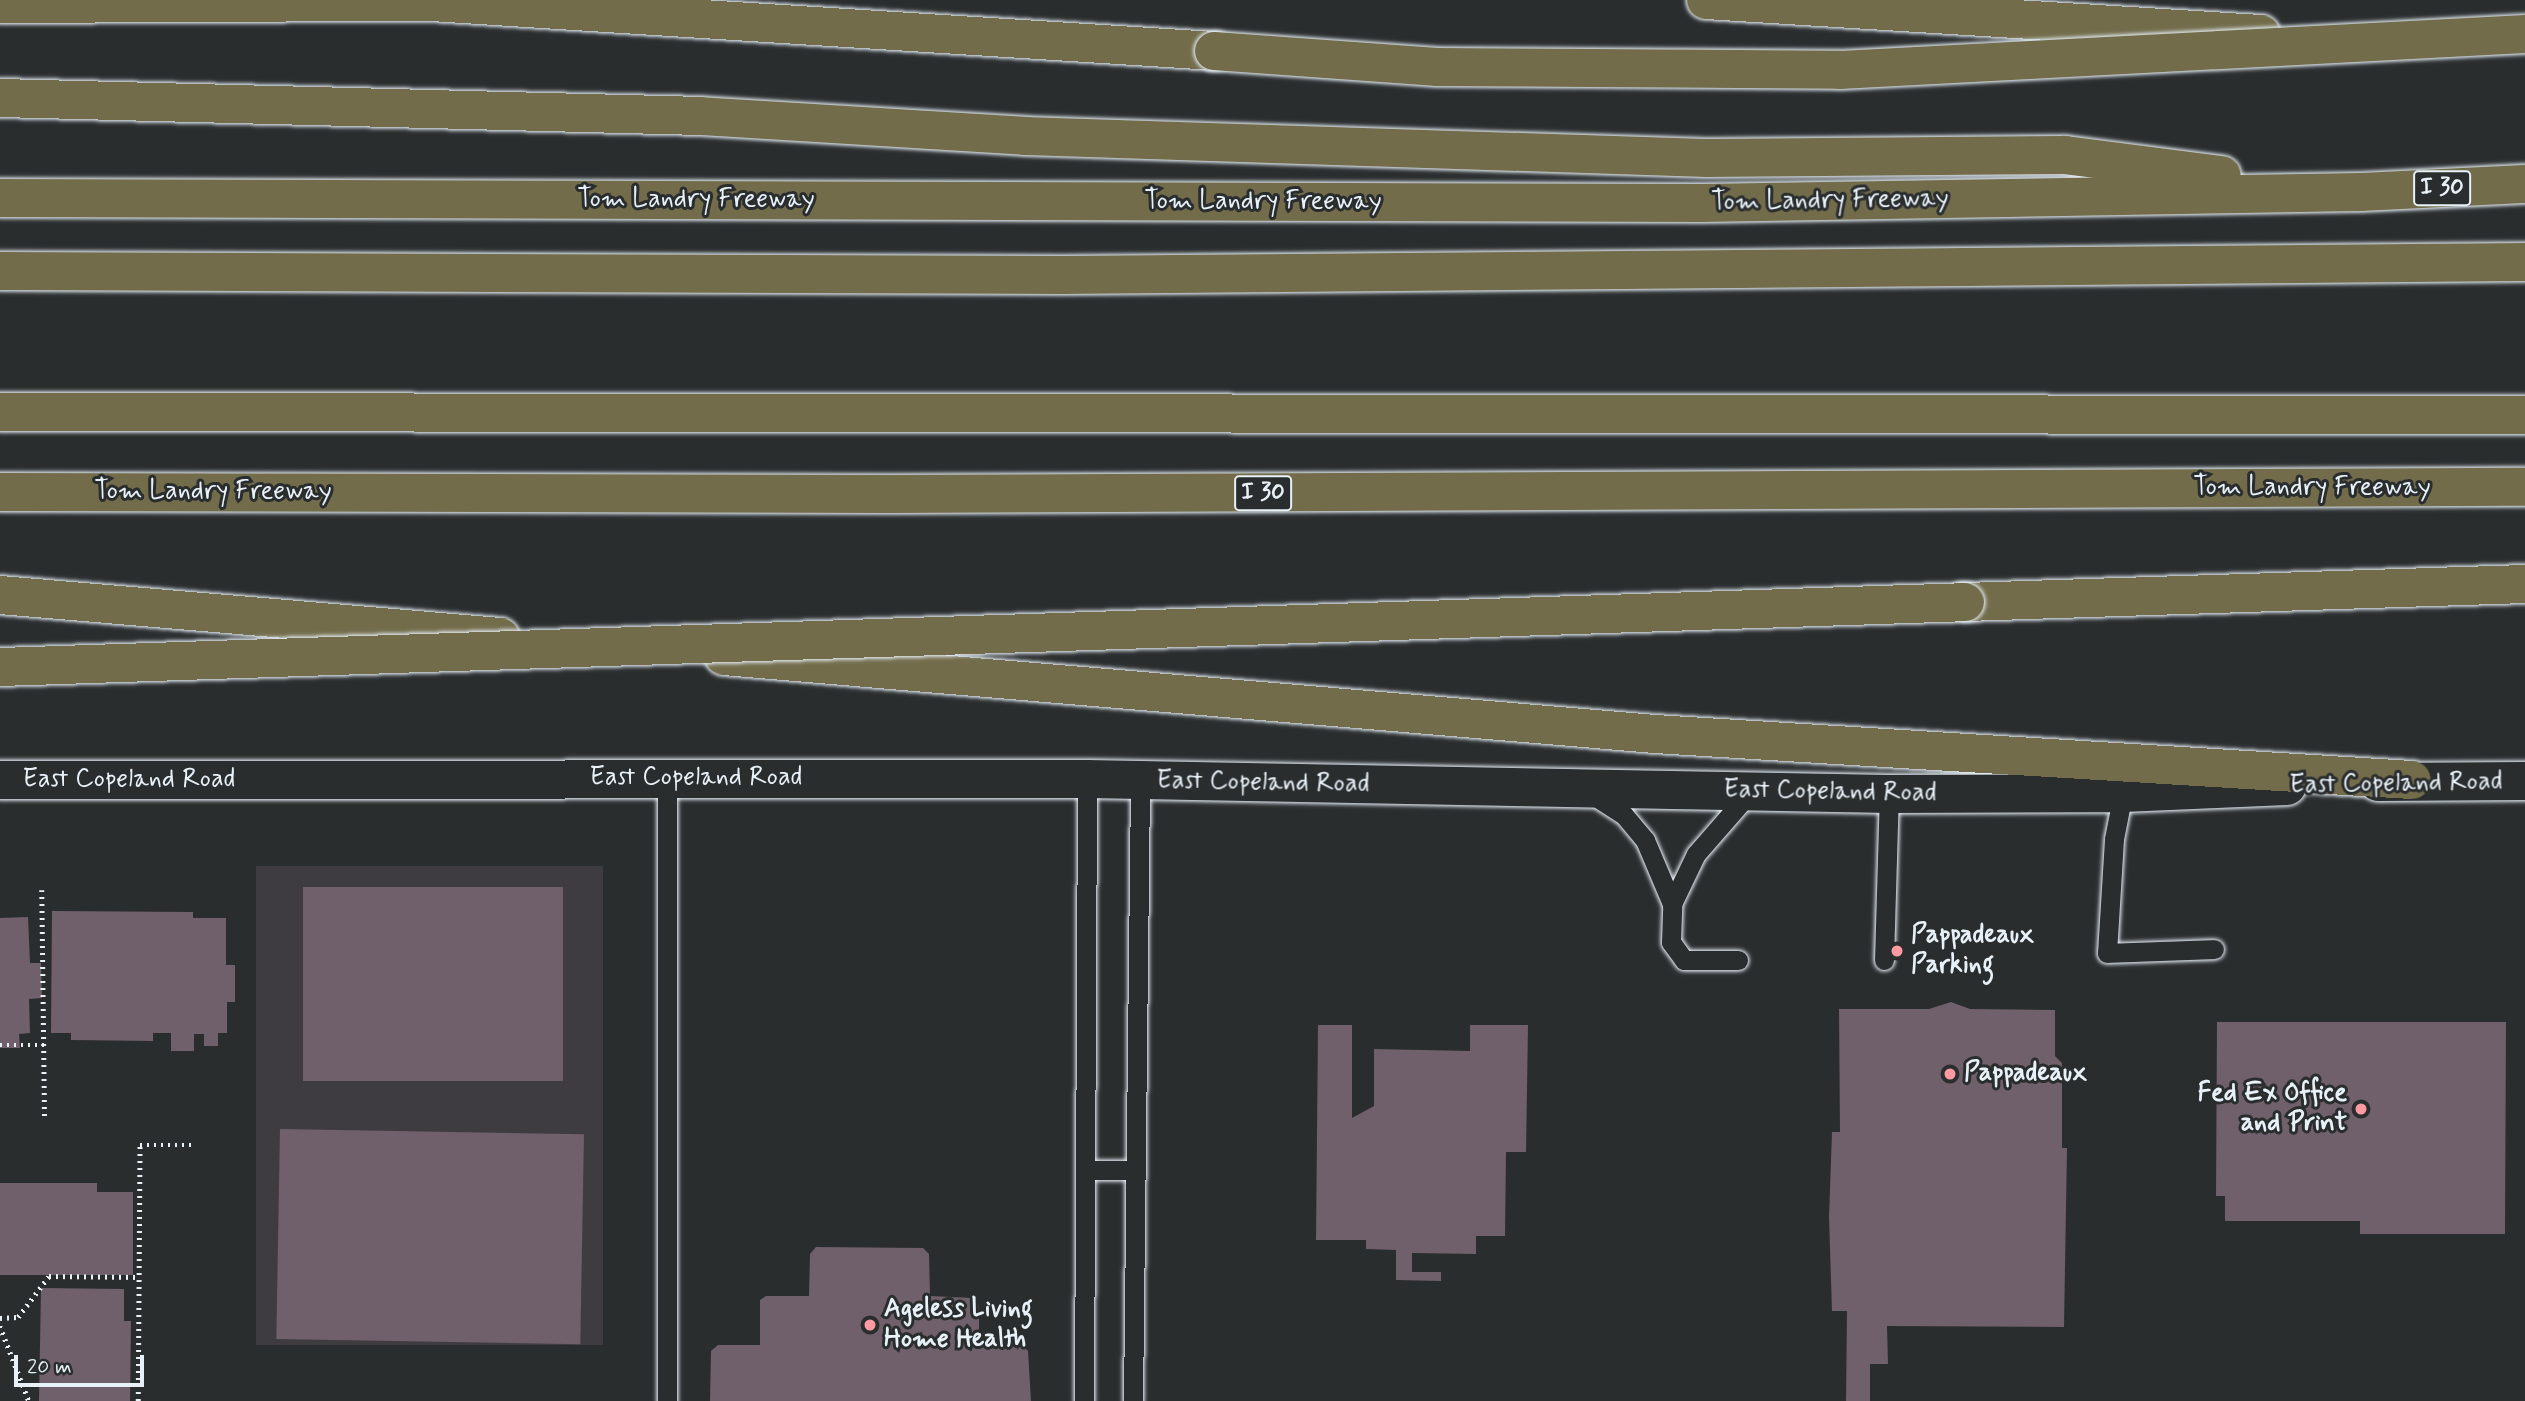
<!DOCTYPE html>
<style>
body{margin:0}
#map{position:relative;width:2525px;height:1401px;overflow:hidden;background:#2a2d2e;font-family:Mynerve,sans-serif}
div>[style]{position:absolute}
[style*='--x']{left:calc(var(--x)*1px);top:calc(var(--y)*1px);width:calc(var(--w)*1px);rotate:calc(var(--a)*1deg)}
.built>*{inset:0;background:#3f3c41;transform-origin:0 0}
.building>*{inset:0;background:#6f606c;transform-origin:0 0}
.path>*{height:4.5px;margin-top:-2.25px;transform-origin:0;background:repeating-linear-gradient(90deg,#e8f1f8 0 2px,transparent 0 7px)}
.roads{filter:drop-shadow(0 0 2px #e8f1f8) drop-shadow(0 0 2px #e8f1f8)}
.lane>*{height:19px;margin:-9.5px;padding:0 9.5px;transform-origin:9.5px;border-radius:9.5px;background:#2a2d2e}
.secondary>*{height:38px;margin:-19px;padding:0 19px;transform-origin:19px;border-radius:19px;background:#2a2d2e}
.highway>*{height:38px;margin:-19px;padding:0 19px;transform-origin:19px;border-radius:19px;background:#726c4b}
.bridges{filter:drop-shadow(0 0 2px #e8f1f8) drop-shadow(0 0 2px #e8f1f8)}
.highway-bridge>*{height:38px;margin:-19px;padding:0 19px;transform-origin:19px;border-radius:19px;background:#726c4b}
.dots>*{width:19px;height:19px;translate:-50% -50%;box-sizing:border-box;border:4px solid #2a2d2e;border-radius:50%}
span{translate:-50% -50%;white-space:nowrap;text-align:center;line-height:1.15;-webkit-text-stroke:6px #2a2d2e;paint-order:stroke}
.shield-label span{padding:2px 5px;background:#2a2d2e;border:2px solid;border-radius:5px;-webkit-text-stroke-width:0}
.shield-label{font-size:24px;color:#e8f1f8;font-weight:700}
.street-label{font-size:26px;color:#e8f1f8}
.poi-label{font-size:26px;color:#e8f1f8;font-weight:700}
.left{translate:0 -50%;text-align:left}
.right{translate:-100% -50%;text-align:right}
.scale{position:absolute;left:14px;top:1355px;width:130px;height:32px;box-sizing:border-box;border:4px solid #e8f1f8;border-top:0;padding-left:9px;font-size:21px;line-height:24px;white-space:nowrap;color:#e8f1f8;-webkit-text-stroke:5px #2a2d2e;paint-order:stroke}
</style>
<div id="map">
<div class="built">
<i style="left:256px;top:866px;width:347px;height:479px"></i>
</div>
<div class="building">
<i style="left:303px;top:887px;width:260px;height:194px"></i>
<i style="clip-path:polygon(52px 911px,193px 912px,193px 918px,226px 918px,226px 965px,235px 965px,235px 1002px,227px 1002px,227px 1033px,218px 1033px,218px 1046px,204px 1046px,204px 1034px,194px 1034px,194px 1051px,171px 1051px,171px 1033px,153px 1033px,153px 1041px,71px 1040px,71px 1033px,51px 1033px)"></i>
<i style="clip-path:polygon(28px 917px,30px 963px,41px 963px,42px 998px,29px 999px,30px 1033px,19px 1034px,20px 1048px,0 1048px,0 918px)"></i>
<i style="clip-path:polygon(1951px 1002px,1970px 1009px,2055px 1010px,2055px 1056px,2062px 1063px,2062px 1148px,2067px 1148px,2064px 1327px,1887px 1326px,1888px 1364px,1870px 1364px,1870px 1401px,1846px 1401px,1847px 1311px,1832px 1311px,1829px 1217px,1832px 1132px,1840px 1132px,1839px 1009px,1929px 1009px)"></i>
<i style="clip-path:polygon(2217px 1022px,2506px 1022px,2505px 1234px,2360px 1234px,2360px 1221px,2225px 1221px,2225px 1196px,2216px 1196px)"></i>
<i style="clip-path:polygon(1318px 1025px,1352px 1025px,1352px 1118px,1374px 1106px,1374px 1049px,1470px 1051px,1470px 1025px,1528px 1025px,1526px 1152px,1506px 1152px,1505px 1236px,1476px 1236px,1476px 1254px,1412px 1253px,1412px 1272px,1441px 1272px,1441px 1281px,1396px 1280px,1396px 1250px,1366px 1249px,1366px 1240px,1316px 1240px)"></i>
<i style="left:280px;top:1129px;width:304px;height:210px;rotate:1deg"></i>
<i style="clip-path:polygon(0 1183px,97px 1183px,97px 1192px,133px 1192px,133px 1275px,0 1275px)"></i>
<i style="clip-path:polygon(816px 1247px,923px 1248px,929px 1254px,930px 1296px,973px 1298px,979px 1305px,979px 1347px,1023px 1346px,1028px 1351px,1031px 1401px,710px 1401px,711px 1351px,718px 1345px,760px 1345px,760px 1300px,766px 1296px,809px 1296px,810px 1254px)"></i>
<i style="clip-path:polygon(41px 1288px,124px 1289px,124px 1321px,131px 1321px,130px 1401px,39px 1401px)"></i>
</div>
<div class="path">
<i style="--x:42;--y:890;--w:230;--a:89.3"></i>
<i style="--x:0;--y:1045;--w:45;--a:0"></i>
<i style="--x:0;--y:1318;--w:18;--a:-3"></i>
<i style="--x:18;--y:1317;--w:51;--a:-52.9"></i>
<i style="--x:49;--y:1276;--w:90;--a:0.6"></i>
<i style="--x:0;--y:1326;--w:80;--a:68.9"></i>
<i style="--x:138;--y:1401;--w:256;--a:-89.6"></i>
<i style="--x:140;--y:1145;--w:53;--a:0"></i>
</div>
<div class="roads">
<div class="lane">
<i style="--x:667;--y:778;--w:623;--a:90"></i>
<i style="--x:2123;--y:793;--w:47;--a:101.1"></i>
<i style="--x:2114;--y:839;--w:114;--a:93.5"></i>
<i style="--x:2107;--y:953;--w:107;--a:-2.1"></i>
<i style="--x:1593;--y:795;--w:37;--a:33"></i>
<i style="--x:1624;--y:815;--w:33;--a:50"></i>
<i style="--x:1645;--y:840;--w:69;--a:67.1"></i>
<i style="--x:1738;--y:960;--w:54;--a:180"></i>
<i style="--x:1684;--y:960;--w:22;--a:-126"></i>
<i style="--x:1671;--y:942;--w:38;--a:-88"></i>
<i style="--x:1672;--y:904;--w:55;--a:-64.4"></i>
<i style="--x:1696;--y:854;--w:82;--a:-48.9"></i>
<i style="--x:1884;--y:960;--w:166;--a:-88.3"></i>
<i style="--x:1086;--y:1170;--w:48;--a:0"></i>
<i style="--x:1084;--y:1401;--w:622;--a:-89.72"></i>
<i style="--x:1133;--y:1401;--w:621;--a:-89.35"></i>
</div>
<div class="secondary">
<i style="--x:0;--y:780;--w:1087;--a:-0.05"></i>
<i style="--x:1087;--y:779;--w:802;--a:1.07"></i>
<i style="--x:1889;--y:794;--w:234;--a:-0.2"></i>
<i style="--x:2123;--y:793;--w:164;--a:-2.4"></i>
<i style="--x:2378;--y:782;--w:147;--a:-0.4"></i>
</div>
<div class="highway">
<i style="--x:1706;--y:0;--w:556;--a:3.51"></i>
<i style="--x:0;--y:4;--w:431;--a:-0.3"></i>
<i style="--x:431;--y:2;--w:785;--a:3.58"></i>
<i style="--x:0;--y:98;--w:700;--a:1.47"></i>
<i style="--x:700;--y:116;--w:326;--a:3.5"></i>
<i style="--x:1025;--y:136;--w:682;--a:1.85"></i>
<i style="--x:1707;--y:158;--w:358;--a:-0.5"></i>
<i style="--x:2065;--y:155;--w:158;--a:7.3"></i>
<i style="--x:0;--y:198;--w:1702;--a:0.17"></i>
<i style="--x:1702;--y:203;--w:658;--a:-0.96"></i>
<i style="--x:2360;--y:192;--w:165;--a:-2.8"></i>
<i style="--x:0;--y:271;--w:1062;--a:0.22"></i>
<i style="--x:1062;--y:275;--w:1463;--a:-0.51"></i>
<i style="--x:0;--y:412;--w:2525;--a:0.07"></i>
<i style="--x:0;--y:492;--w:889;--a:0.13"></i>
<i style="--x:889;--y:494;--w:1636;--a:-0.25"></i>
<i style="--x:0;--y:595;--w:502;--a:4.8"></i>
<i style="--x:1965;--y:602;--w:560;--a:-1.84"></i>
<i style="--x:724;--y:656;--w:934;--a:4.79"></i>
<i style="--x:1655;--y:734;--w:758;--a:3.48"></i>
</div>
</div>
<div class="bridges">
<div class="highway-bridge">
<i style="--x:1214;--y:51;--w:224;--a:4.1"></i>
<i style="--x:1437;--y:67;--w:403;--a:0.4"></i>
<i style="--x:1840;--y:70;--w:686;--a:-3.01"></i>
<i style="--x:0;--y:667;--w:1966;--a:-1.89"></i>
</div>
</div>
<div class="dots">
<i style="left:1897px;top:951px;background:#ff9aa2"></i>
<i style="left:1950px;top:1074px;background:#ff9aa2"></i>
<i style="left:2361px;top:1109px;background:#ff9aa2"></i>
<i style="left:870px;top:1325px;background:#ff9aa2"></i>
</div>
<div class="shield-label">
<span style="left:2442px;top:188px">I 30</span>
<span style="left:1263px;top:493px">I 30</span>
</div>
<div class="street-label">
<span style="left:696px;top:200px">Tom Landry Freeway</span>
<span style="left:1830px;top:201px;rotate:-1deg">Tom Landry Freeway</span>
<span style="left:1263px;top:202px">Tom Landry Freeway</span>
<span style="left:2312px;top:488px">Tom Landry Freeway</span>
<span style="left:213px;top:492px">Tom Landry Freeway</span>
<span style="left:696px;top:778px">East Copeland Road</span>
<span style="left:129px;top:780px">East Copeland Road</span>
<span style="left:1263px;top:783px;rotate:1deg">East Copeland Road</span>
<span style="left:2396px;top:784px;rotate:-1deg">East Copeland Road</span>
<span style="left:1830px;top:792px;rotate:1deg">East Copeland Road</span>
</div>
<div class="poi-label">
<span class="left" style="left:1911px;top:951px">Pappadeaux<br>Parking</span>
<span class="left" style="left:1964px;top:1074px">Pappadeaux</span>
<span class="right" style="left:2347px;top:1109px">Fed Ex Office<br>and Print</span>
<span class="left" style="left:884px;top:1325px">Ageless Living<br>Home Health</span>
</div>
<div class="scale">20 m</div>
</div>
